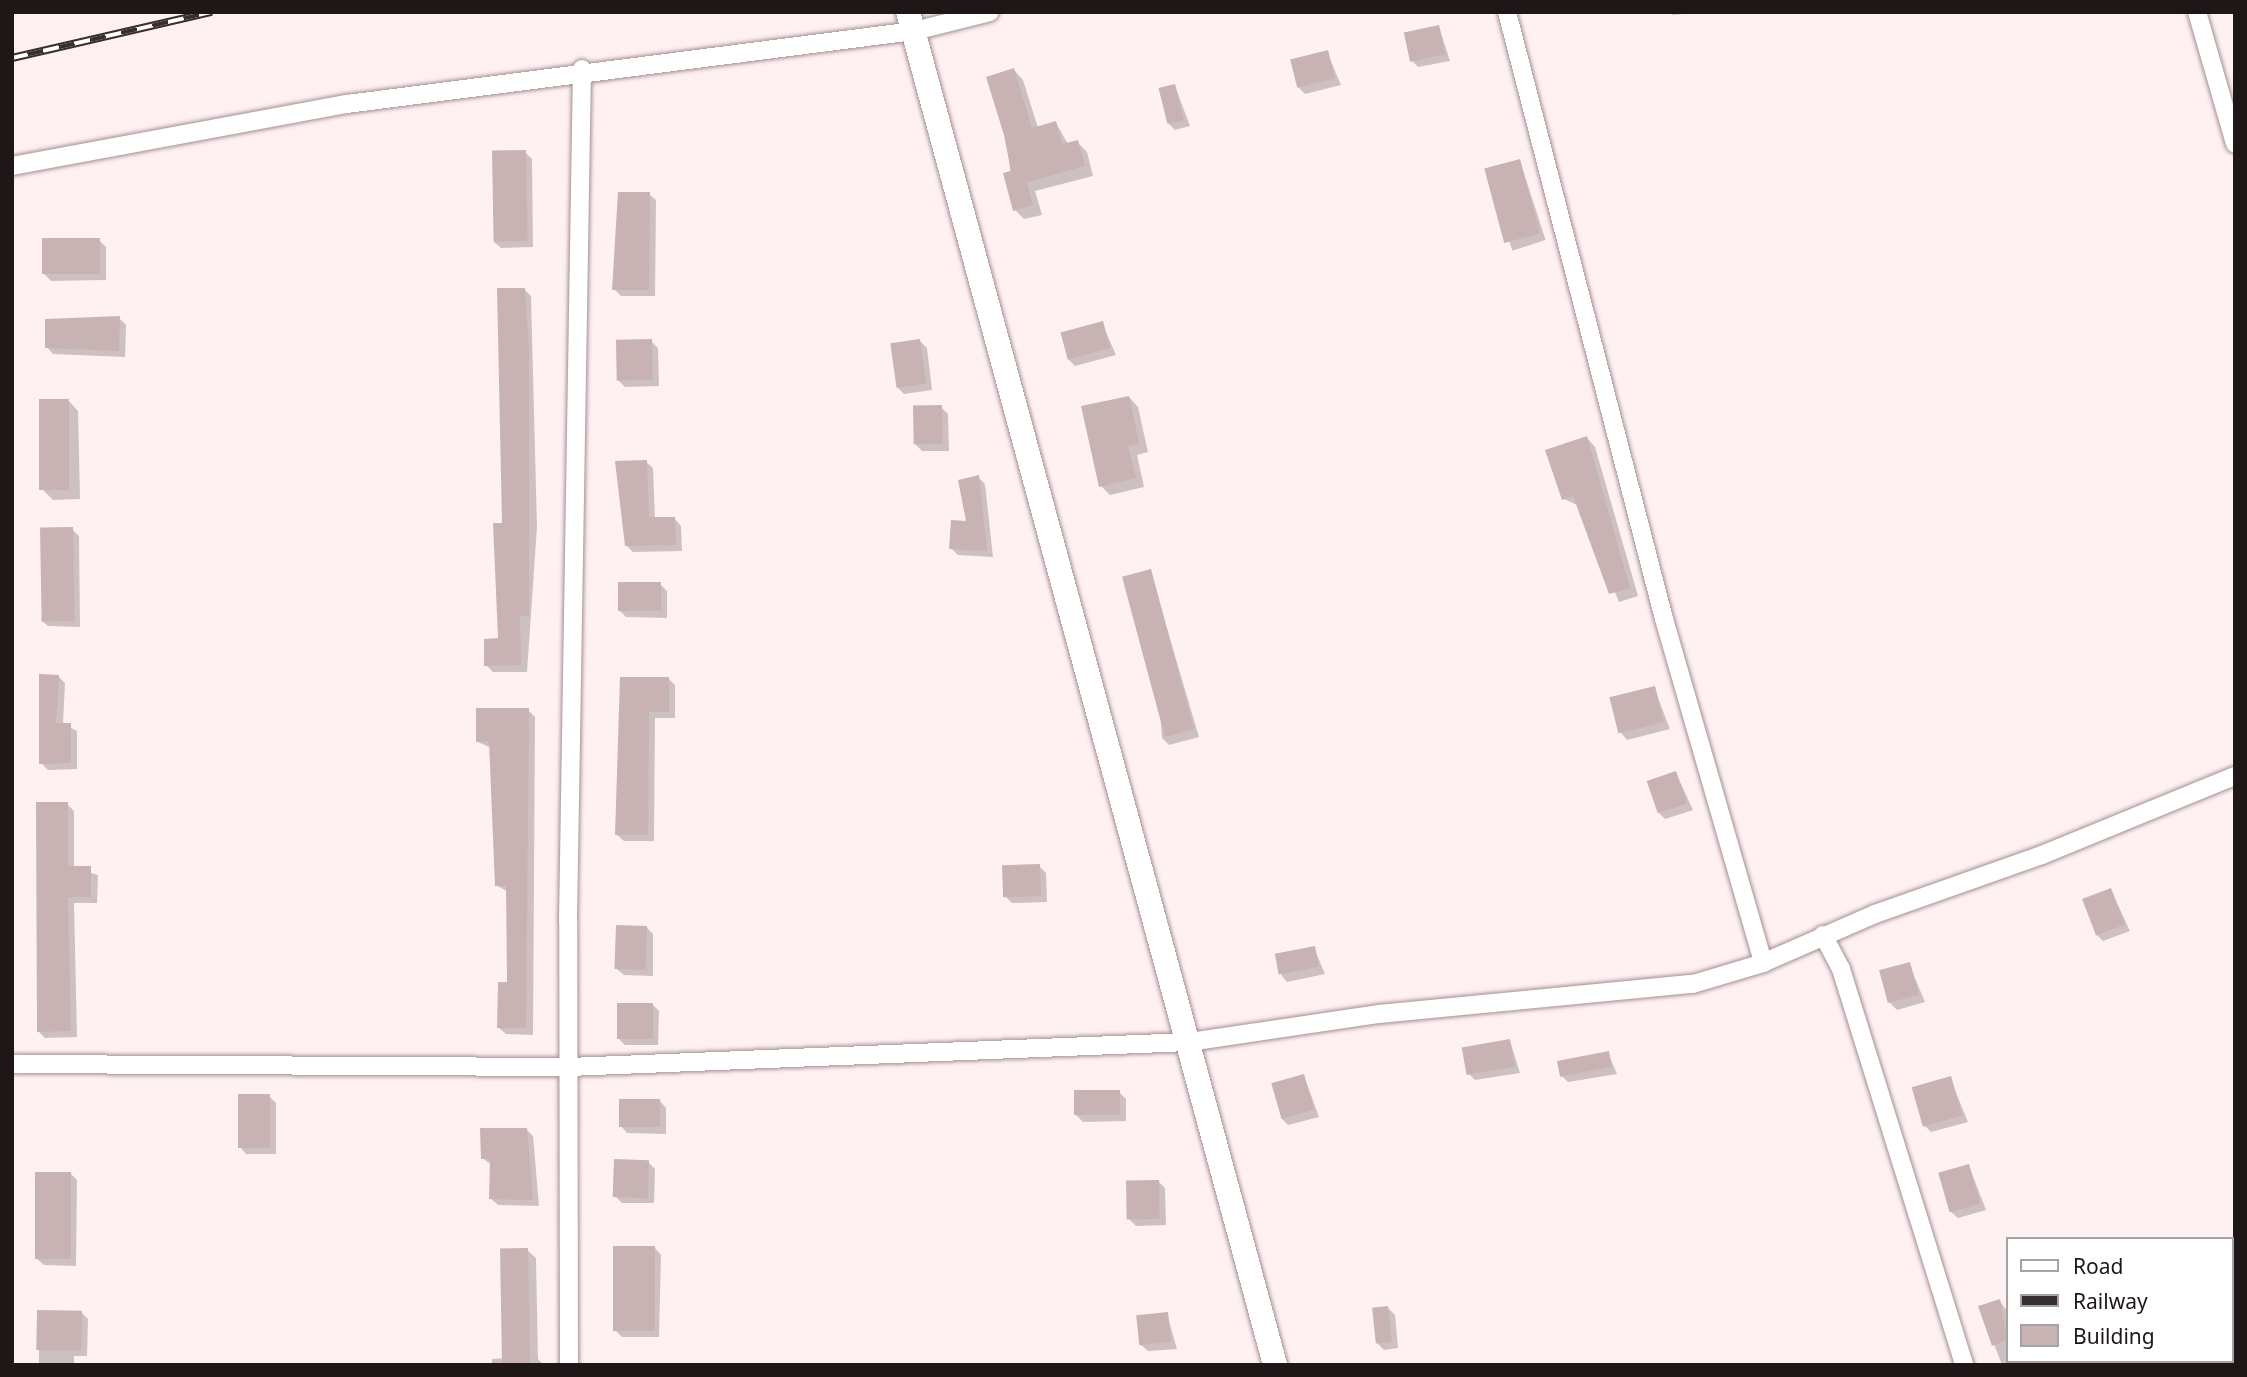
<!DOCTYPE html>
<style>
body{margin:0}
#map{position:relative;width:2247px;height:1377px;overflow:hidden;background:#fff1f2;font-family:"Noto Sans",sans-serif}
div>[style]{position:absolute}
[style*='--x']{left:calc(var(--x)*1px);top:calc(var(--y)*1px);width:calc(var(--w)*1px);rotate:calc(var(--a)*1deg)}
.shadow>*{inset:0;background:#0003;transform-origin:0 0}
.building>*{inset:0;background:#c8b2b4;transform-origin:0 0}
.roads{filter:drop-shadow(0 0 2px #a38f91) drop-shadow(0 0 2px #a38f91)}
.street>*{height:18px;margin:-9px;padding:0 9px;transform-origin:9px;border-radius:9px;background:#fff}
.secondary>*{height:24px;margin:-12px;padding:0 12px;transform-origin:12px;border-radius:12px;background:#fff}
.rail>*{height:8px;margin-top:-4px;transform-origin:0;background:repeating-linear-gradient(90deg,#fff 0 16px,#362e2f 0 32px);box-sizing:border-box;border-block:2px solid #362e2f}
span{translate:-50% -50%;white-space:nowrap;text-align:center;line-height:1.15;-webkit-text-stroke:5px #fff;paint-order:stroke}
.frame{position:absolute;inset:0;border:14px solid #1e1617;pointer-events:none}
.legend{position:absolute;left:2006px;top:1237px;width:228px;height:126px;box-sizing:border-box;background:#fff;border:2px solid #a5a2a2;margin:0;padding:9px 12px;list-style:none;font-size:21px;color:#1e1617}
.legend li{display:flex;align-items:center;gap:14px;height:35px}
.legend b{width:35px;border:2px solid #a5a2a2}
</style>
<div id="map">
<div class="shadow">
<i style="clip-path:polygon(1670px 12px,1703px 12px,1673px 15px)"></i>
<i style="clip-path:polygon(1439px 27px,1450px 61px,1418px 67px,1411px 60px)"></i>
<i style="clip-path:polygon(1327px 52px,1341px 85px,1305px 94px,1298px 87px)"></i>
<i style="clip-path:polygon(1014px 70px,1023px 80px,1038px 128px,1056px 123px,1068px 144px,1077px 142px,1087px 152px,1093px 176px,1035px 191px,1042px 215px,1024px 219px,1015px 210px,1006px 135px)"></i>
<i style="clip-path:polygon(1175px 86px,1190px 126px,1175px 130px,1168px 123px)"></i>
<i style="clip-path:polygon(525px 152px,532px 159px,533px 247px,501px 248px,494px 242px)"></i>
<i style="left:1520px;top:161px;width:83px;height:35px;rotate:72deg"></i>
<i style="clip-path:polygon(649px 194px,656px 200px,655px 296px,621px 296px,614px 289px)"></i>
<i style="clip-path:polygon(99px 240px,106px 247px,106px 280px,51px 281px,44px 274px)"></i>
<i style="clip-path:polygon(524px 289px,531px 296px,537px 527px,527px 672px,493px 672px,486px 665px,500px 640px)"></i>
<i style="clip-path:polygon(119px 318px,126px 325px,125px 357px,53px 354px,47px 347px)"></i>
<i style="clip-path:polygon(1102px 323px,1116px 355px,1075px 366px,1068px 359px)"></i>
<i style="clip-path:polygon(651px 341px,658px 348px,659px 386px,625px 387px,618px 380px)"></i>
<i style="clip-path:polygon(920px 341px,927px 348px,932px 390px,904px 394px,897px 387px)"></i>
<i style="clip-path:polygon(1129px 397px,1138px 407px,1148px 452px,1137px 455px,1144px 487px,1110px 495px,1101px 486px)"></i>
<i style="clip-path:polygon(68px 400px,78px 411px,80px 499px,53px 500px,42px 489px)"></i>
<i style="clip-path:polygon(941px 407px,948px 414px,949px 451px,922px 451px,916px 445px)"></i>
<i style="clip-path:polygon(1587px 438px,1595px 447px,1638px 596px,1619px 602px,1579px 506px,1564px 499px)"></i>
<i style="clip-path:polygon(646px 462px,653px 468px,655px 519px,675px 519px,681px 526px,682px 551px,633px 552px,626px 545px)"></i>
<i style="clip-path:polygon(978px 477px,985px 484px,993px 557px,958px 555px,951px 548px,968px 522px)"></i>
<i style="clip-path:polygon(72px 529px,79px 536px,80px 627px,48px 626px,41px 620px)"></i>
<i style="clip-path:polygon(1150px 571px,1199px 737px,1169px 745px,1162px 738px)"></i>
<i style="clip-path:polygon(660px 584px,667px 591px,667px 618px,626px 617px,619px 610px)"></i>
<i style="clip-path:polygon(58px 676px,65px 683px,63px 724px,77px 731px,77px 769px,48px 770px,41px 763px)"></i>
<i style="clip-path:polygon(621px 678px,668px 678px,675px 685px,675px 718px,655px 718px,654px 841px,624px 841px,617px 835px)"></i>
<i style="clip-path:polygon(1654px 688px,1670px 729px,1627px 740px,1621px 733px)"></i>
<i style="clip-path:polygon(528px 710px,535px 717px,533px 1035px,506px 1034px,499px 1028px,509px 984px,508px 892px,496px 885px,491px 748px,478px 742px)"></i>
<i style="clip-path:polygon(1676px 773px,1693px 810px,1665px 819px,1658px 812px)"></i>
<i style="clip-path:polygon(67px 804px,74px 811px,74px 868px,98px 875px,97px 903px,74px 903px,77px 1037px,45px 1038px,39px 1032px)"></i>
<i style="clip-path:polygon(1039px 866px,1046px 873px,1047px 902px,1012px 903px,1005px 896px)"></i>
<i style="clip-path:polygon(2111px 890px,2130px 931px,2103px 941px,2097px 935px)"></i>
<i style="clip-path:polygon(646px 927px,653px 934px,653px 976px,624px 975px,617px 969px)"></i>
<i style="clip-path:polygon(1314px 948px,1325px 974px,1287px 982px,1281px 975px)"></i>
<i style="clip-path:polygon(1909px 964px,1925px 1002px,1897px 1010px,1890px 1003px)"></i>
<i style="clip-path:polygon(652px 1004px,659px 1011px,658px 1045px,625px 1045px,618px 1038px)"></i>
<i style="clip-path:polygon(1510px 1041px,1520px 1073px,1475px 1080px,1468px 1073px)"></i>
<i style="clip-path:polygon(1608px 1053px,1617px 1074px,1568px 1082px,1561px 1075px)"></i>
<i style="clip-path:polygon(1304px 1076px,1319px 1117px,1288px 1125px,1281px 1118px)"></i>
<i style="clip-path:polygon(1950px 1078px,1968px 1122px,1931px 1132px,1924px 1125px)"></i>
<i style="clip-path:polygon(1119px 1092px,1126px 1099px,1126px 1121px,1083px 1122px,1076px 1115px)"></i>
<i style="clip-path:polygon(269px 1096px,276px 1103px,276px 1154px,246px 1154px,240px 1147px)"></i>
<i style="clip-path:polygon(660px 1101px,666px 1108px,666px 1134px,627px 1133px,621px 1126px)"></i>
<i style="clip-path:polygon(526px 1129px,533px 1136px,539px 1206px,498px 1205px,491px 1199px,492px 1165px,482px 1158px)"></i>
<i style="clip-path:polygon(648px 1162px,655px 1169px,654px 1203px,622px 1203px,615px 1196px)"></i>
<i style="clip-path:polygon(1969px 1166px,1986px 1210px,1958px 1218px,1951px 1212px)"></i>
<i style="clip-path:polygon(70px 1173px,77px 1180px,76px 1266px,44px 1265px,37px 1259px)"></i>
<i style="clip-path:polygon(1158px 1181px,1165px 1188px,1166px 1225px,1136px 1226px,1129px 1219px)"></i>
<i style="clip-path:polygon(655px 1248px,661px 1255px,659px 1337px,622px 1337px,615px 1330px)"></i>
<i style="clip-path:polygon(527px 1250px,536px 1258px,538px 1359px,544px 1365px,492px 1365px,492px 1359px,505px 1358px)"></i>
<i style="clip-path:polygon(2000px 1301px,2007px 1311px,2007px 1361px,2036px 1365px,2002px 1365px,1980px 1308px)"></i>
<i style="clip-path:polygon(1388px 1308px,1395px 1315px,1398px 1348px,1384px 1350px,1377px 1343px)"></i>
<i style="clip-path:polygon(39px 1312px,81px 1312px,88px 1319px,87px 1356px,74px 1356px,74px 1365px,39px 1365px)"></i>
<i style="clip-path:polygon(1167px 1314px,1177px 1349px,1148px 1351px,1141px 1345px)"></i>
</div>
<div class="building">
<i style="left:1439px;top:25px;width:30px;height:36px;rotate:78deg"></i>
<i style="left:1328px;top:50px;width:29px;height:39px;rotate:76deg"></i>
<i style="clip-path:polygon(1014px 68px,1032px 128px,1056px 121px,1062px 144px,1078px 140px,1085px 166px,1027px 182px,1033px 205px,1013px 211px,1003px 173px,1011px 171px,1004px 135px,986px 77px)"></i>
<i style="left:1175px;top:84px;width:37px;height:17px;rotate:76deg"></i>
<i style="left:526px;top:150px;width:91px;height:34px;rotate:89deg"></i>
<i style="left:1520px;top:159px;width:77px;height:37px;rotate:75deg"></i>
<i style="clip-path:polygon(618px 192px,650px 192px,649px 290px,612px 290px)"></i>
<i style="left:100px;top:238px;width:36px;height:58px;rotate:90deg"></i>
<i style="clip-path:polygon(497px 288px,525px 288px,529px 351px,529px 616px,520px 616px,521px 665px,484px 666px,484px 639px,498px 638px,493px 523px,502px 523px)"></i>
<i style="clip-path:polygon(120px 316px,119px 351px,45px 348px,45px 319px)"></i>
<i style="left:1103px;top:321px;width:28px;height:44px;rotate:75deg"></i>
<i style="left:652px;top:339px;width:41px;height:36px;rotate:89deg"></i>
<i style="left:920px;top:339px;width:45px;height:30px;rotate:82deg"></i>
<i style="clip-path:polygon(1129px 396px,1139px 443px,1128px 446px,1136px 478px,1099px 487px,1081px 406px)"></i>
<i style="left:39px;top:399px;width:30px;height:91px"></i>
<i style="left:942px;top:405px;width:39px;height:29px;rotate:89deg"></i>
<i style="clip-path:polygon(1587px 436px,1630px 588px,1609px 594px,1573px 496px,1562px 500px,1545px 450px)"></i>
<i style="clip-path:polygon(647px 460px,649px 517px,675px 517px,676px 545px,625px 546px,615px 461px)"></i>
<i style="clip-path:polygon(979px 475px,987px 551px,949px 549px,951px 520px,966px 521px,958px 480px)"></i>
<i style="left:73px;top:527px;width:94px;height:33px;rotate:89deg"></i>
<i style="left:1151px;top:569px;width:166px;height:30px;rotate:75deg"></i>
<i style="left:618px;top:582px;width:43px;height:29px"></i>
<i style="clip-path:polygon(39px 674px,59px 675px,56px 723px,71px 723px,71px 763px,39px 764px)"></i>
<i style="clip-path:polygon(620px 677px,669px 677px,669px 712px,649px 712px,648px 835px,615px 835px)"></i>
<i style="left:1655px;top:686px;width:37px;height:47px;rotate:76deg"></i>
<i style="clip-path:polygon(476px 708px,529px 708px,526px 1028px,497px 1028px,498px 982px,507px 982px,506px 886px,495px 886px,489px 742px,476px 742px)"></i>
<i style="left:1676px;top:771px;width:34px;height:31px;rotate:71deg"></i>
<i style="clip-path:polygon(36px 802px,68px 802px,68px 866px,91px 866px,91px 897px,68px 897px,71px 1031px,37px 1032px)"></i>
<i style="left:1040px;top:864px;width:32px;height:38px;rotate:88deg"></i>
<i style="left:2111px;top:888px;width:39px;height:31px;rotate:69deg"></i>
<i style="left:616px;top:925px;width:31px;height:44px;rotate:2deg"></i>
<i style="left:1315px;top:946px;width:21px;height:41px;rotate:79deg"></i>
<i style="left:1910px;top:962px;width:34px;height:32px;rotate:75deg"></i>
<i style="left:617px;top:1003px;width:36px;height:36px"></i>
<i style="left:1510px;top:1039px;width:28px;height:49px;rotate:80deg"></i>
<i style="left:1609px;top:1051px;width:16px;height:53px;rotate:79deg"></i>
<i style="left:1304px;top:1074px;width:37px;height:34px;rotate:74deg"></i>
<i style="left:1951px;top:1076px;width:41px;height:41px;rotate:74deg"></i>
<i style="left:1120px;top:1090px;width:25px;height:46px;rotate:90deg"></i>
<i style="left:238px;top:1094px;width:32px;height:54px"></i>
<i style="left:619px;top:1099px;width:41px;height:28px"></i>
<i style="clip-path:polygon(480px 1128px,527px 1128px,533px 1200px,489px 1199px,490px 1159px,481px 1159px)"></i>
<i style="left:614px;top:1159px;width:35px;height:38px;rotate:2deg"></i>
<i style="left:1969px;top:1164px;width:41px;height:32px;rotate:74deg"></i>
<i style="left:35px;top:1172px;width:36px;height:87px"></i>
<i style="left:1159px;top:1180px;width:39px;height:33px;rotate:89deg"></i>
<i style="left:613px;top:1246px;width:42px;height:85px"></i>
<i style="left:528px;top:1248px;width:117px;height:28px;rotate:89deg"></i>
<i style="clip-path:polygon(2000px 1299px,2007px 1340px,1992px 1346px,1978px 1306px)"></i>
<i style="left:1388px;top:1306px;width:36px;height:16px;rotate:84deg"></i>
<i style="left:37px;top:1310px;width:45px;height:40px;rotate:1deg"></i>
<i style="left:1168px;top:1312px;width:30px;height:32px;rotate:84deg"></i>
</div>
<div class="roads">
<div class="street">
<i style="--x:1507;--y:12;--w:627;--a:75.5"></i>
<i style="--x:1664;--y:619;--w:358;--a:73.9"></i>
<i style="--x:2197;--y:12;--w:137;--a:73.9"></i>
<i style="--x:12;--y:166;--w:341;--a:-10.5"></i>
<i style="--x:347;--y:104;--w:572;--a:-7.34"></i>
<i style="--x:914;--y:31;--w:78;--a:-14"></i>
<i style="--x:1823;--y:935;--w:38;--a:62"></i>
<i style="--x:1841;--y:969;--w:415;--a:72.7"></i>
<i style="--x:12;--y:1064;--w:557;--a:0.31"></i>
<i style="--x:569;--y:1067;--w:621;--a:-2.31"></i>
<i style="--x:1189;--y:1042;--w:192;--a:-8.4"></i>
<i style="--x:1379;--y:1014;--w:315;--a:-5.5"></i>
<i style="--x:1693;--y:984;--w:73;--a:-16.7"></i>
<i style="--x:1763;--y:963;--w:122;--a:-23.6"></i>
<i style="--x:1875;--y:914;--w:177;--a:-19.5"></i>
<i style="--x:2042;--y:855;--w:209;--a:-22.3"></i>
<i style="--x:569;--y:1365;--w:444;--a:-90.1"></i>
<i style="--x:568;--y:921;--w:852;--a:-89.06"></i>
</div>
<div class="secondary">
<i style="--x:908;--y:12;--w:1402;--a:74.82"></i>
</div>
</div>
<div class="rail">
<i style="--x:12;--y:58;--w:205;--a:-13"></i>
</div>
<div class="frame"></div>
<ul class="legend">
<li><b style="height:9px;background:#fff"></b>Road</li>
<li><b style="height:9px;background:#362e2f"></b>Railway</li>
<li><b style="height:19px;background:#c8b2b4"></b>Building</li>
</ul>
</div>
